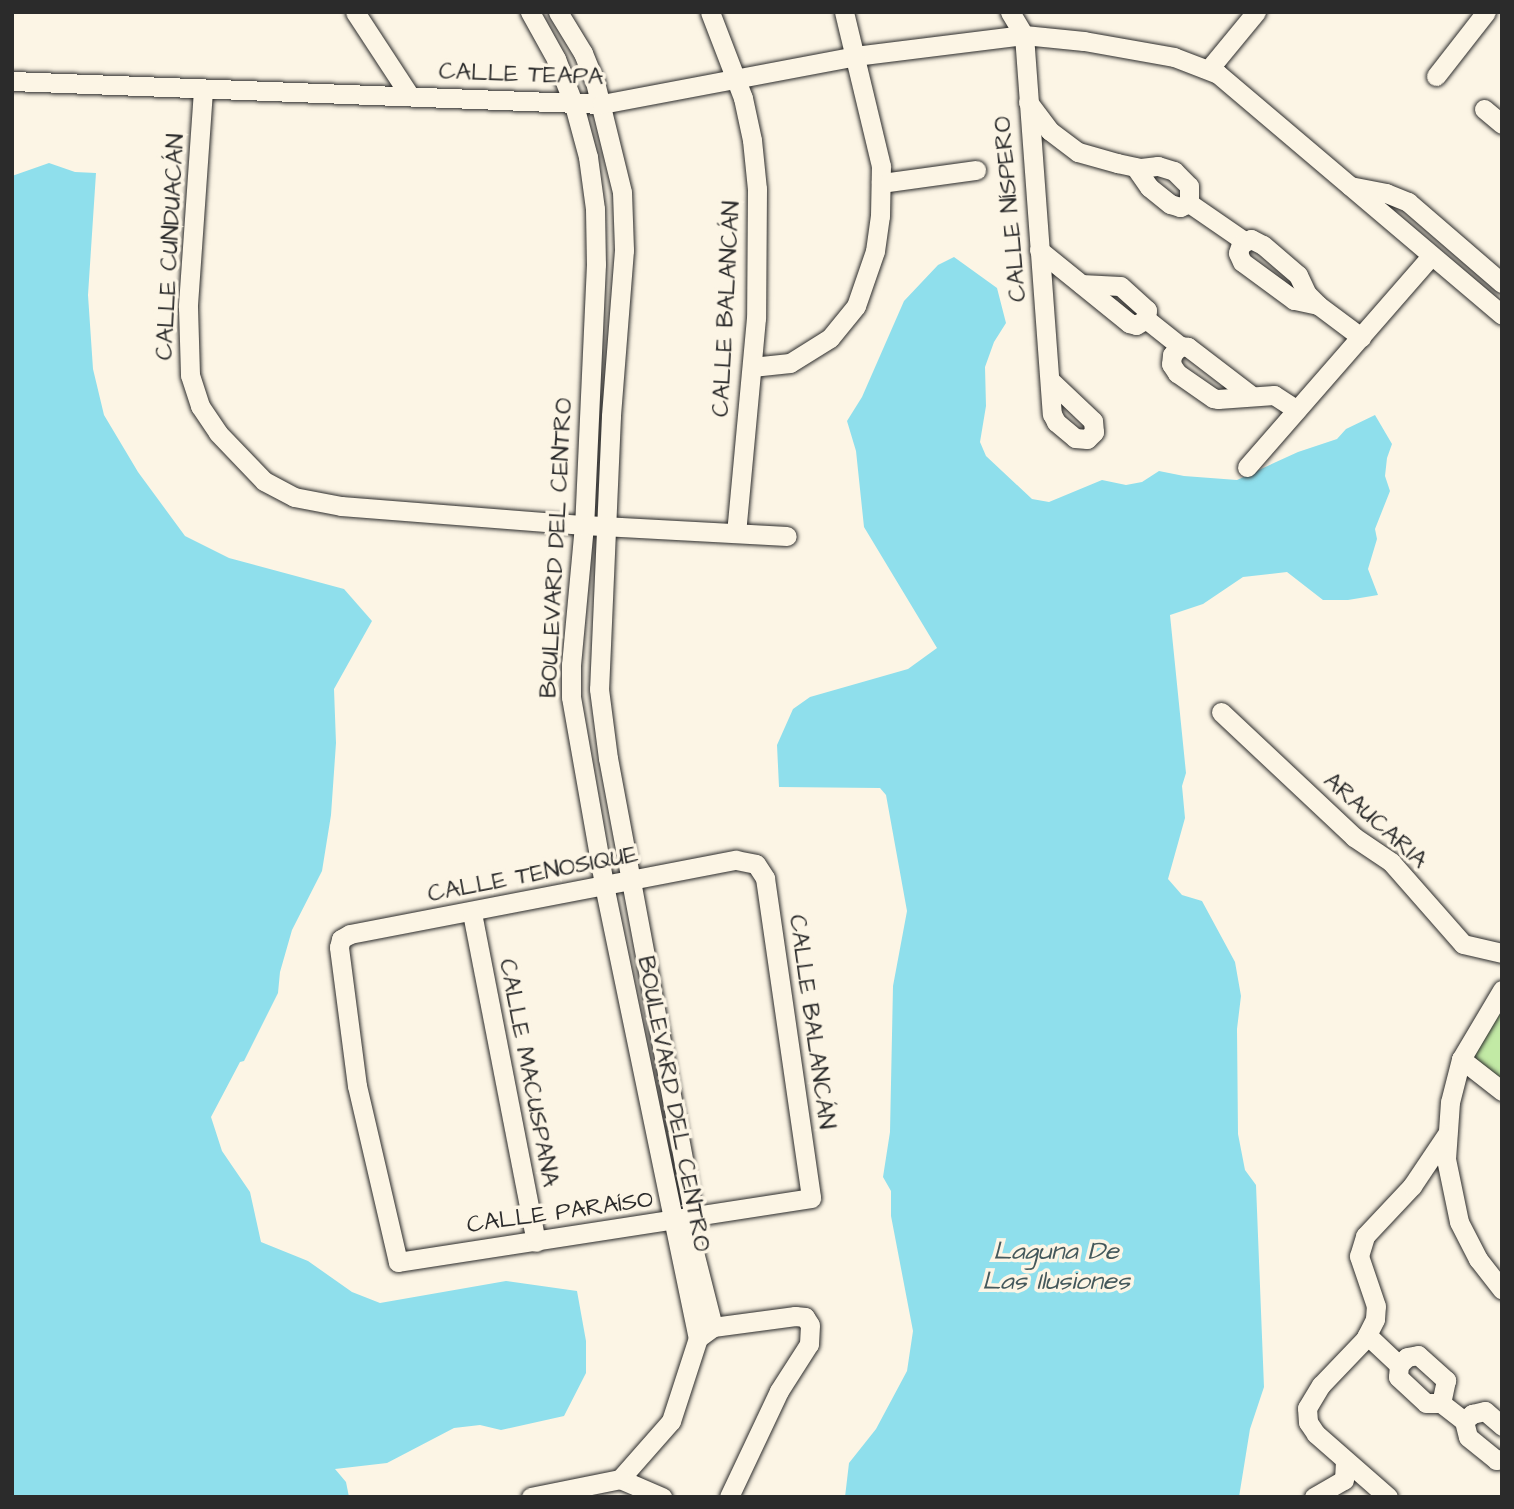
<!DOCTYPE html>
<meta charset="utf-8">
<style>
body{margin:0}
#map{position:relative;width:1514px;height:1509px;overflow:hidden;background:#fcf5e5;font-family:"Architects Daughter",sans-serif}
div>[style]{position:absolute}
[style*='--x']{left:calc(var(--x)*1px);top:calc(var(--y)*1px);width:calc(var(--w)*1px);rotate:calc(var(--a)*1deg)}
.green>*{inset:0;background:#c2eaa5}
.water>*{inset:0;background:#8fdfec}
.roads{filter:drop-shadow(0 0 2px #2b2b2b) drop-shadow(0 0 2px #2b2b2b)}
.minor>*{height:19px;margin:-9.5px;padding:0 9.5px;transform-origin:9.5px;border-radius:9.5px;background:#fcf5e5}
span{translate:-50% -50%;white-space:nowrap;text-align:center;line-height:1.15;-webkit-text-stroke:7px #fcf5e5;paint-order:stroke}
.street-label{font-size:24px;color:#2b2b2b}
.water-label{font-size:26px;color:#44585b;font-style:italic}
.frame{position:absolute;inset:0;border:14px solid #2b2b2b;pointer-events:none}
</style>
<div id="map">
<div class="green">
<i style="clip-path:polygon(1502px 996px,1502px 1086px,1466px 1057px)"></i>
</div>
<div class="water">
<i style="clip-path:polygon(49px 163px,75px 172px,96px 173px,88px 295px,93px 369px,104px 415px,138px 472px,185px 536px,229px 558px,344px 589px,372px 621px,334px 689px,336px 743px,331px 815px,322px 871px,292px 930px,280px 972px,278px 993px,244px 1061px,240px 1062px,211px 1117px,222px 1151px,250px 1192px,261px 1242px,308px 1261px,352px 1292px,380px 1303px,506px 1281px,577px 1291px,586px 1341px,586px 1373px,564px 1416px,501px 1430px,480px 1425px,454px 1428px,387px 1463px,335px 1469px,346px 1482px,349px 1497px,12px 1497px,12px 176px)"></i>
<i style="clip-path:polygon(954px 257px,997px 288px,1006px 323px,994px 342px,985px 367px,986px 406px,980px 442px,986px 456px,1032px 499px,1049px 502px,1102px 480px,1126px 485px,1142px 482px,1159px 471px,1184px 476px,1237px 480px,1298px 452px,1337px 439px,1346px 429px,1375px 415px,1392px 444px,1387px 458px,1385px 476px,1390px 491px,1375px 529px,1377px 539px,1368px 569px,1378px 595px,1348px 600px,1323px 600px,1287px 572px,1243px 577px,1203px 604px,1170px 615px,1186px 773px,1182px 786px,1185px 818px,1168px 879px,1182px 895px,1202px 901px,1235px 962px,1241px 996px,1237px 1029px,1238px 1134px,1245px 1170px,1256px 1185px,1264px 1387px,1250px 1429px,1239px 1497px,845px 1497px,849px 1463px,876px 1429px,907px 1371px,913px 1331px,891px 1216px,891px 1191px,883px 1177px,890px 1132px,893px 986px,907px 911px,886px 795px,880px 788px,779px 787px,777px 745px,793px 709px,810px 697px,908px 669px,937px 648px,864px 527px,856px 451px,847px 421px,862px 397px,904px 301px,938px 265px)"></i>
</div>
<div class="roads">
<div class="minor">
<i style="--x:355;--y:12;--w:100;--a:56.8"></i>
<i style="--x:530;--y:12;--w:54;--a:61"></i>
<i style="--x:556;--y:59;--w:49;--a:68.6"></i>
<i style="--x:574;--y:105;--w:54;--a:74.9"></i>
<i style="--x:588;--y:157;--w:52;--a:82.3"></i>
<i style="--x:595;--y:209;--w:55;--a:89"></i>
<i style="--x:596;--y:264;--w:261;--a:92.6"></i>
<i style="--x:584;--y:525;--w:141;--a:95.3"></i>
<i style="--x:571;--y:665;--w:32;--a:90"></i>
<i style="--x:571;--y:697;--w:191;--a:80"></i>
<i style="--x:604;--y:885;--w:463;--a:78.3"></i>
<i style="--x:558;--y:12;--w:48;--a:58.6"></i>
<i style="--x:583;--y:53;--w:31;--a:68"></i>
<i style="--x:595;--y:82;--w:113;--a:76.2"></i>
<i style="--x:622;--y:192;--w:58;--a:88"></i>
<i style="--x:624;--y:250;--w:167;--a:94.5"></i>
<i style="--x:611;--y:416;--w:273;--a:92.5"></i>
<i style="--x:599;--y:689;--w:70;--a:82.6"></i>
<i style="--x:608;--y:758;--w:462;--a:79.4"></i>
<i style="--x:693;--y:1212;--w:24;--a:97"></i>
<i style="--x:690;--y:1236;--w:94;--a:75.8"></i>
<i style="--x:710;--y:12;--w:92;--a:69"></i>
<i style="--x:743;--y:98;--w:43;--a:77.9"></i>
<i style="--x:752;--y:140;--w:49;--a:84.2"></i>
<i style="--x:757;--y:189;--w:129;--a:90.4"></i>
<i style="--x:756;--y:318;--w:215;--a:95.3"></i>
<i style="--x:1010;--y:12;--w:27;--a:59"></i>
<i style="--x:1024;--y:35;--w:380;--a:85.8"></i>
<i style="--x:1052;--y:414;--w:9;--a:63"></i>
<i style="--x:1056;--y:422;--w:25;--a:40"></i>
<i style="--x:1075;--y:438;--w:12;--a:5"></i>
<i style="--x:1087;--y:439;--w:10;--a:-45"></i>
<i style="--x:1094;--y:432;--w:11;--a:-95"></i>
<i style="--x:1093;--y:421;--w:59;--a:-136.4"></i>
<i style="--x:1209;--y:69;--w:74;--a:-50.5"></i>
<i style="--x:1436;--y:76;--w:81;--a:-52"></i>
<i style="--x:12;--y:81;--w:590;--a:2.23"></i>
<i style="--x:602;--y:104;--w:258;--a:-10.7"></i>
<i style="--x:855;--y:56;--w:170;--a:-7.1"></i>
<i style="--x:1024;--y:35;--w:60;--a:5.7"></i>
<i style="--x:1084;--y:41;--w:91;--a:10.1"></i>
<i style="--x:1174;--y:57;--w:47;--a:21.1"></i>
<i style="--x:1218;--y:74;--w:372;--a:40.3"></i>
<i style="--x:203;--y:90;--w:218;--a:94"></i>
<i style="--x:188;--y:307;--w:68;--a:88.3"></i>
<i style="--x:190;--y:375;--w:33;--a:72"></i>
<i style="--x:200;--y:406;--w:32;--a:56"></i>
<i style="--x:218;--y:433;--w:66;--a:46.2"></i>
<i style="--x:264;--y:481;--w:34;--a:28"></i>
<i style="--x:294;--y:497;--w:48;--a:10.8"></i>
<i style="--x:341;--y:506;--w:244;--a:4.5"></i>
<i style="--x:584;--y:525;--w:203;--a:3.1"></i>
<i style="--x:1028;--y:102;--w:36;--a:53"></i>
<i style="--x:1050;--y:131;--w:35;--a:37"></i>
<i style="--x:1078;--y:152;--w:41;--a:15.8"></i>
<i style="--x:1117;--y:163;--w:25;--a:12"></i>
<i style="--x:1141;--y:168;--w:17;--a:-7"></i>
<i style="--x:1158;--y:166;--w:17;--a:17"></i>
<i style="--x:1174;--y:171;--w:21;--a:45"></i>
<i style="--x:1189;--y:186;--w:17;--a:90"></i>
<i style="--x:1189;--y:203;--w:10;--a:156"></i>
<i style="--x:1180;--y:207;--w:10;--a:-163"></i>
<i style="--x:1170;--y:204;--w:27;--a:-141"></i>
<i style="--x:1149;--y:187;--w:24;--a:-125"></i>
<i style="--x:1484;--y:109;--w:23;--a:40"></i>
<i style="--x:881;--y:183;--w:96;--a:-7.8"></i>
<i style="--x:1350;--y:186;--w:37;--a:11"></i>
<i style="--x:1386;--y:193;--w:24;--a:22"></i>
<i style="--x:1408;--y:202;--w:124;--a:40.8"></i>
<i style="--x:1189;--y:203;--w:67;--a:34.6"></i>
<i style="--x:1039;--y:250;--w:116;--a:39"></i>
<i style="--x:1129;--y:323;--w:7;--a:16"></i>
<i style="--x:1136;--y:325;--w:12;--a:-31"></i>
<i style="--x:1146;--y:319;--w:9;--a:-84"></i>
<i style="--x:1147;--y:310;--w:36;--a:-138"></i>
<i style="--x:1120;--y:286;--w:39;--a:-177"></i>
<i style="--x:1318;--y:305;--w:25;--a:-168"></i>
<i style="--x:1294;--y:300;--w:64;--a:-143.8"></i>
<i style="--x:1242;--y:262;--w:10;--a:-114"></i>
<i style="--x:1238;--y:253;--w:9;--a:-72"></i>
<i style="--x:1241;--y:244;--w:11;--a:-27"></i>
<i style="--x:1251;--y:239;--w:13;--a:27"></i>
<i style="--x:1263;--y:245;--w:46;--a:40.6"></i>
<i style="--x:1298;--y:275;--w:21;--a:65"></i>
<i style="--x:1307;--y:294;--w:16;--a:45"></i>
<i style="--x:1318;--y:305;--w:54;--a:36.7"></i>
<i style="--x:1146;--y:319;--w:43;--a:38.5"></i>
<i style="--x:752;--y:367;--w:38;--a:-6"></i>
<i style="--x:790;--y:363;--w:47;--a:-32"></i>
<i style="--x:830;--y:338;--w:41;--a:-50.9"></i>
<i style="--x:856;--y:306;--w:58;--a:-70.9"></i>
<i style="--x:875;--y:251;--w:35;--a:-82"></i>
<i style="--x:880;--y:216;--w:50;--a:-88.9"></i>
<i style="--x:881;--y:166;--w:158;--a:-103.5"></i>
<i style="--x:1252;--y:396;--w:81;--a:-142.6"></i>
<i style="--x:1188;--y:347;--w:8;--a:-173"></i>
<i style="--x:1180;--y:346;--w:12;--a:132"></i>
<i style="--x:1172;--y:355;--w:9;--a:96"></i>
<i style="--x:1171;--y:364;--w:11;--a:56"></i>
<i style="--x:1177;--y:373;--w:44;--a:34.8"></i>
<i style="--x:1213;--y:398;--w:5;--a:11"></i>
<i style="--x:1218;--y:399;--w:56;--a:-4.1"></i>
<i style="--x:1274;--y:395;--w:27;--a:33"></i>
<i style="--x:1247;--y:467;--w:280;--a:-48.9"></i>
<i style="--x:1221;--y:712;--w:183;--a:43.2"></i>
<i style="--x:1354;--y:837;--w:45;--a:34"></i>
<i style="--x:1391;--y:862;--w:109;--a:48.7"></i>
<i style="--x:1463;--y:944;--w:40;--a:13"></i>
<i style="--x:736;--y:860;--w:20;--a:11"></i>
<i style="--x:756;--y:864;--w:17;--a:57"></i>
<i style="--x:765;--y:878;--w:323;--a:81.8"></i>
<i style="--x:811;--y:1198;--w:418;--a:171.2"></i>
<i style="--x:398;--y:1262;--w:181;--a:-103.1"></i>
<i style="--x:357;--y:1086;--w:140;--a:-97.4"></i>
<i style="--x:339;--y:947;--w:8;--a:-76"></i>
<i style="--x:341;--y:939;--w:10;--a:-29"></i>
<i style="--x:350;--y:934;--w:393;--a:-10.9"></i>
<i style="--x:472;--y:913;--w:335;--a:79"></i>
<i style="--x:1502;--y:990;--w:80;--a:120.7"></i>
<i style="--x:1461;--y:1059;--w:44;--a:104.3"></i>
<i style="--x:1450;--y:1102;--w:57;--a:94"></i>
<i style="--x:1446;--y:1159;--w:64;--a:78.3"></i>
<i style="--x:1459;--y:1222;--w:42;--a:62.8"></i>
<i style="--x:1478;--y:1259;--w:39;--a:52"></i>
<i style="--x:1461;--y:1059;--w:52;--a:38"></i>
<i style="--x:1367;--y:1335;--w:44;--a:43.2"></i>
<i style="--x:1399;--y:1365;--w:12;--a:95"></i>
<i style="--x:1398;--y:1377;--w:38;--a:43"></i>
<i style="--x:1426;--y:1403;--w:15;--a:0"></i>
<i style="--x:1441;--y:1403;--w:29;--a:38"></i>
<i style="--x:1464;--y:1421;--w:16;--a:76"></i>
<i style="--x:1468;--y:1437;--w:36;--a:39"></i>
<i style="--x:1496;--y:1460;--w:6;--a:-9"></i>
<i style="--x:1399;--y:1365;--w:11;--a:-45"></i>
<i style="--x:1407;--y:1357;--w:11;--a:-10"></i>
<i style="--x:1418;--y:1355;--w:38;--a:42"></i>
<i style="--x:1446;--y:1380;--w:24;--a:102"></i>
<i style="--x:1464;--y:1421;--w:11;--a:-41"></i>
<i style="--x:1472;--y:1414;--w:13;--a:-13"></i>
<i style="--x:1485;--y:1411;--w:23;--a:41"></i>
<i style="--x:620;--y:1479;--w:77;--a:-48.7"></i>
<i style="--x:671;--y:1421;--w:87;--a:-72"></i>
<i style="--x:698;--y:1338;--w:19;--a:-36"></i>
<i style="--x:713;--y:1327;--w:83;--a:-7.6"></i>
<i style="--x:795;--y:1316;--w:10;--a:6"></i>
<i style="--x:805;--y:1317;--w:9;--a:58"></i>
<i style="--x:810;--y:1325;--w:19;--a:93"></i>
<i style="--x:809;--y:1344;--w:56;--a:122.6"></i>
<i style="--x:779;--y:1391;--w:117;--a:115.3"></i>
<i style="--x:620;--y:1479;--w:46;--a:23.2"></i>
<i style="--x:531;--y:1497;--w:91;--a:-11.4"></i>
<i style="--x:1314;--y:1497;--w:34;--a:-30"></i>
<i style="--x:1344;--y:1480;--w:19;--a:-87"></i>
<i style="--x:1388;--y:1497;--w:96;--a:-138.8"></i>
<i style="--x:1316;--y:1434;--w:14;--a:-124"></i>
<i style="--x:1308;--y:1422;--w:14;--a:-94"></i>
<i style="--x:1307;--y:1408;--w:27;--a:-59"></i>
<i style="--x:1321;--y:1385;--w:64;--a:-46.3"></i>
<i style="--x:1365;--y:1339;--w:22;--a:-63"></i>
<i style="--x:1375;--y:1319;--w:13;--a:-86"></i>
<i style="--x:1376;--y:1306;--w:53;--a:-108.8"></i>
<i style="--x:1359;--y:1256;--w:21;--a:-73"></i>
<i style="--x:1365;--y:1236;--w:69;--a:-46.8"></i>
<i style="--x:1412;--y:1186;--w:63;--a:-56.1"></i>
</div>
</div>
<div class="street-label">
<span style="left:521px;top:75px;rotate:2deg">CALLE TEAPA</span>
<span style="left:1011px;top:209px;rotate:-95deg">CALLE NÍSPERO</span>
<span style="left:171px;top:247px;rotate:-87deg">CALLE CUNDUACÁN</span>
<span style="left:727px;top:309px;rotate:-87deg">CALLE BALANCÁN</span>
<span style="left:557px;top:548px;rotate:-87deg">BOULEVARD DEL CENTRO</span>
<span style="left:1375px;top:821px;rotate:42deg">ARAUCARIA</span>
<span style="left:533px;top:875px;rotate:-11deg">CALLE TENOSIQUE</span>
<span style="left:811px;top:1022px;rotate:82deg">CALLE BALANCÁN</span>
<span style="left:528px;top:1073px;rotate:79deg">CALLE MACUSPANA</span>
<span style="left:673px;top:1104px;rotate:79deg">BOULEVARD DEL CENTRO</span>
<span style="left:560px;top:1213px;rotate:-8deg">CALLE PARAÍSO</span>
</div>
<div class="water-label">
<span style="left:1056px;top:1267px">Laguna De<br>Las Ilusiones</span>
</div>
<div class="frame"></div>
</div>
